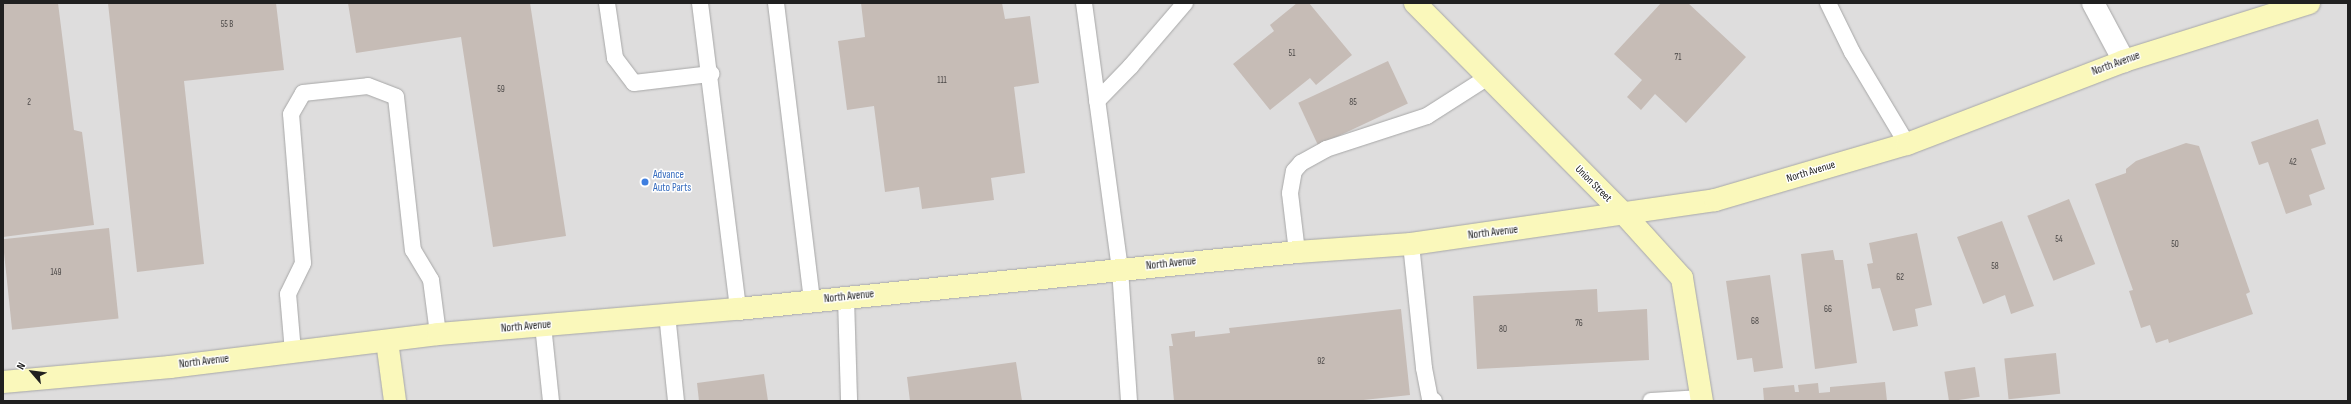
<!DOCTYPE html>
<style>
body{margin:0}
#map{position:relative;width:2351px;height:404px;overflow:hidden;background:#f1ede7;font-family:"Sofia Sans Condensed",sans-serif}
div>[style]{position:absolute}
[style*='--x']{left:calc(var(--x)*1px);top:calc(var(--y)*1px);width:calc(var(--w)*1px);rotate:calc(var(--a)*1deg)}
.residential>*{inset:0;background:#dedddd;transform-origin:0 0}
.building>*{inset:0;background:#c6bcb6;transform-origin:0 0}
.roads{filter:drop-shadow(0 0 1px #a7a7a7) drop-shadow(0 0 1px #a7a7a7)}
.lane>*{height:16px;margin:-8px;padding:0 8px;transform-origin:8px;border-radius:8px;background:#fff}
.street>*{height:22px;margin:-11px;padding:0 11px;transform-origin:11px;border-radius:11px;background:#fff}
.secondary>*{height:22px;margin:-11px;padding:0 11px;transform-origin:11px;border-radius:11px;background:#faf8bb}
.dots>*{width:11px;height:11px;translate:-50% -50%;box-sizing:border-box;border:2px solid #fff;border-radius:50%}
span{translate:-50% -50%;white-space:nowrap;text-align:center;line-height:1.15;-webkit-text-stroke:3px #fff;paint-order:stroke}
.number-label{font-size:9px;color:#4a4746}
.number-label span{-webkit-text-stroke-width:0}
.street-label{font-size:11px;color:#202020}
.shop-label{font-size:11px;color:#366cbe}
.left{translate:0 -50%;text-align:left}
.frame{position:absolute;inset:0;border:4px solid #202020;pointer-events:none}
.north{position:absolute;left:12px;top:352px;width:40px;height:40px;-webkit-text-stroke:3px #fff;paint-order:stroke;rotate:298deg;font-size:11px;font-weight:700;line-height:16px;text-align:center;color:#202020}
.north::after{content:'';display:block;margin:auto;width:14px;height:18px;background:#202020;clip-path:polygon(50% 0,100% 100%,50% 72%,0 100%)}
</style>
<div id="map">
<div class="residential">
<i style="left:3px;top:3px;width:2345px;height:398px"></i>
</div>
<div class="building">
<i style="clip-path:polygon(3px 3px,58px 3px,74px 130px,82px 132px,94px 225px,3px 237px)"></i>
<i style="clip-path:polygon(108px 3px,276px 3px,284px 70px,184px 81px,204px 264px,137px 272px)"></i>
<i style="clip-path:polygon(348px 3px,530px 3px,566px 236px,493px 247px,461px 37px,356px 53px)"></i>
<i style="clip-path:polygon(861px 3px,1002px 3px,1005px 19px,1030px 16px,1039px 83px,1014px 87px,1025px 173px,991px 178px,994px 200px,922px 209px,919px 187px,885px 192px,874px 106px,847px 110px,838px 41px,865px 37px)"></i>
<i style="clip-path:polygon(1297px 3px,1309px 3px,1352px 55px,1316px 85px,1310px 78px,1270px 110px,1233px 64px,1274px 31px,1270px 25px)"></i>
<i style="clip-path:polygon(1661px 3px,1688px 3px,1746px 57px,1686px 123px,1655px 94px,1641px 110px,1627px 97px,1642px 80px,1614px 54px)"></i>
<i style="left:1388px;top:61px;width:47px;height:99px;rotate:65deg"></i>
<i style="clip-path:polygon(2318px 119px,2326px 144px,2311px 149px,2325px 189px,2309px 195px,2312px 205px,2286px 214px,2268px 162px,2259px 165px,2251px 142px)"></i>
<i style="clip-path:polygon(2186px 143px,2199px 146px,2250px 292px,2246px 294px,2253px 314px,2169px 343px,2168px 339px,2156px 343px,2150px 325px,2141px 328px,2129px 291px,2133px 290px,2095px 184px,2126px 173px,2126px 169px,2136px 161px)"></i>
<i style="left:2069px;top:199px;width:70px;height:45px;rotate:68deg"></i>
<i style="clip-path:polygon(2002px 221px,2034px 306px,2011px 314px,2005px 295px,1983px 304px,1957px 237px)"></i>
<i style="left:109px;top:228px;width:91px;height:107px;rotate:84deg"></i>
<i style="clip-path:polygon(1917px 233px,1932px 305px,1915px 309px,1918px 326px,1893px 331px,1880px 288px,1872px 289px,1867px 264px,1873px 263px,1869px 243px)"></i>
<i style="clip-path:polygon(1833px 250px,1835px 260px,1843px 260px,1857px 363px,1815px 369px,1801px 254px)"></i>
<i style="clip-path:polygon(1770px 275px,1783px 368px,1754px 372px,1752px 358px,1737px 360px,1726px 281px)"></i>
<i style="clip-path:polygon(1597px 289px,1598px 312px,1647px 309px,1649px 360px,1477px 369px,1473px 296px)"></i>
<i style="clip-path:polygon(1401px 309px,1410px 395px,1354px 401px,1174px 401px,1169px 346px,1173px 346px,1171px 334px,1195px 331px,1195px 337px,1230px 333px,1229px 328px)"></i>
<i style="left:2056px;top:353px;width:41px;height:52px;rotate:84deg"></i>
<i style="clip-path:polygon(1016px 362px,1022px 401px,910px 401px,907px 377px)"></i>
<i style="left:1975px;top:367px;width:30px;height:31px;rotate:81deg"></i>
<i style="clip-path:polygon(764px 374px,768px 401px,699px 401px,697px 383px)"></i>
<i style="clip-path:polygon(1885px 382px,1887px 401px,1764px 401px,1763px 388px,1794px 385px,1795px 392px,1799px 392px,1798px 385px,1818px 383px,1819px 393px,1830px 392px,1830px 387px)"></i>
</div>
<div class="roads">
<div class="lane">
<i style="--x:607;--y:3;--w:56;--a:81.7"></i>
<i style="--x:615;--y:58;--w:31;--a:53"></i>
<i style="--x:634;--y:83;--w:78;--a:-6.7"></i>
<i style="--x:700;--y:3;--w:308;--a:82.9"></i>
<i style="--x:776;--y:3;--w:300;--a:83.1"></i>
<i style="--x:1084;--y:3;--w:268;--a:82.3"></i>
<i style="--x:1120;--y:269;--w:132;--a:86.1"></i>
<i style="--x:1828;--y:3;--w:55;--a:63.9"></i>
<i style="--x:1852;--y:52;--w:107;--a:59.1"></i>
<i style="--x:1097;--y:101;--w:49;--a:-45.8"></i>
<i style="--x:1131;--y:66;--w:83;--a:-49.4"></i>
<i style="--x:1411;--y:244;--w:125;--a:84"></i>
<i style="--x:1424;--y:368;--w:31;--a:79"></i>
<i style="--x:1430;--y:398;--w:5;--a:37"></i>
<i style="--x:1297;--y:252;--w:59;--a:-96.8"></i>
<i style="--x:1290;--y:193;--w:22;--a:-80"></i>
<i style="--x:1294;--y:171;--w:11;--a:-49"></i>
<i style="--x:1301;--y:163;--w:29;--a:-29"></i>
<i style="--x:1326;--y:149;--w:106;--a:-18.1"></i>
<i style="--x:1427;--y:116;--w:72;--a:-32.6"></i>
<i style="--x:846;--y:298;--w:103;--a:88.3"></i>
<i style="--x:667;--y:314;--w:87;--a:84.1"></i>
<i style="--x:543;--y:325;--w:76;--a:84"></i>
<i style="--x:293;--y:352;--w:58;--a:-94.9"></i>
<i style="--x:288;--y:294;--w:34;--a:-64"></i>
<i style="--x:303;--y:263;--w:149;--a:-94.6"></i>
<i style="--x:291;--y:114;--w:24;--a:-60"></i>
<i style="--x:303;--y:93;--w:65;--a:-6.1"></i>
<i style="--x:368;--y:86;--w:30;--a:21"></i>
<i style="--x:396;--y:97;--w:154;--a:83.7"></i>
<i style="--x:413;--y:250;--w:35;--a:59"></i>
<i style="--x:431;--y:280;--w:54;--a:82.6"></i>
<i style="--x:1651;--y:401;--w:51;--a:-3.4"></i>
</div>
<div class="street">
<i style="--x:2093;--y:3;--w:66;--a:61.9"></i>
</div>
<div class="secondary">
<i style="--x:1415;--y:3;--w:298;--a:45.3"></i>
<i style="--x:1625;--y:215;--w:85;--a:47.9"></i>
<i style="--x:1682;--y:278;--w:125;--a:80.8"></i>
<i style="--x:387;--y:341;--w:61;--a:82.4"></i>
<i style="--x:3;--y:382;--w:168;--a:-5.1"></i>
<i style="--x:170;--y:367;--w:270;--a:-7"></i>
<i style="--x:438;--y:334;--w:301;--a:-4.8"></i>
<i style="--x:738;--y:309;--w:562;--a:-5.82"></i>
<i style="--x:1297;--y:252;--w:114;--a:-4"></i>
<i style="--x:1411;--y:244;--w:307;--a:-8.2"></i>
<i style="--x:1715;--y:200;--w:200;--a:-16.3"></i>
<i style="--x:1907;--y:144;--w:232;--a:-20.9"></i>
<i style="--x:2124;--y:61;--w:194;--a:-17.4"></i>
</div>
</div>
<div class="dots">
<i style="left:645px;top:182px;background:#3f7fe0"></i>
</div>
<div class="number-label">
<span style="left:227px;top:25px">55 B</span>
<span style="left:1292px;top:54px">51</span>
<span style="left:1678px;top:58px">71</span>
<span style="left:942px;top:81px">111</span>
<span style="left:501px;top:90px">59</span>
<span style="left:29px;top:103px">2</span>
<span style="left:1353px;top:103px">85</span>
<span style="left:2293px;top:163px">42</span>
<span style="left:2059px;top:240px">54</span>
<span style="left:2175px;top:245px">50</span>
<span style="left:1995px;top:267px">58</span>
<span style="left:56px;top:273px">149</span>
<span style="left:1900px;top:278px">62</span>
<span style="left:1828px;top:310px">66</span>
<span style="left:1755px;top:322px">68</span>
<span style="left:1579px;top:324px">76</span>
<span style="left:1503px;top:330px">80</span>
<span style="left:1321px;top:362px">92</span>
</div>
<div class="street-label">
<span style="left:2116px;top:64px;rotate:-20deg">North Avenue</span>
<span style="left:1811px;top:172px;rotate:-17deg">North Avenue</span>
<span style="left:1593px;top:184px;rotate:45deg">Union Street</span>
<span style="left:1493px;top:233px;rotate:-7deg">North Avenue</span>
<span style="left:1171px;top:264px;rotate:-6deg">North Avenue</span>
<span style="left:849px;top:297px;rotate:-6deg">North Avenue</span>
<span style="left:526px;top:327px;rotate:-5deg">North Avenue</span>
<span style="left:204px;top:362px;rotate:-7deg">North Avenue</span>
</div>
<div class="shop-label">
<span class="left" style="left:653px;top:182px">Advance<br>Auto Parts</span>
</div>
<div class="frame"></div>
<div class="north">N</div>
</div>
